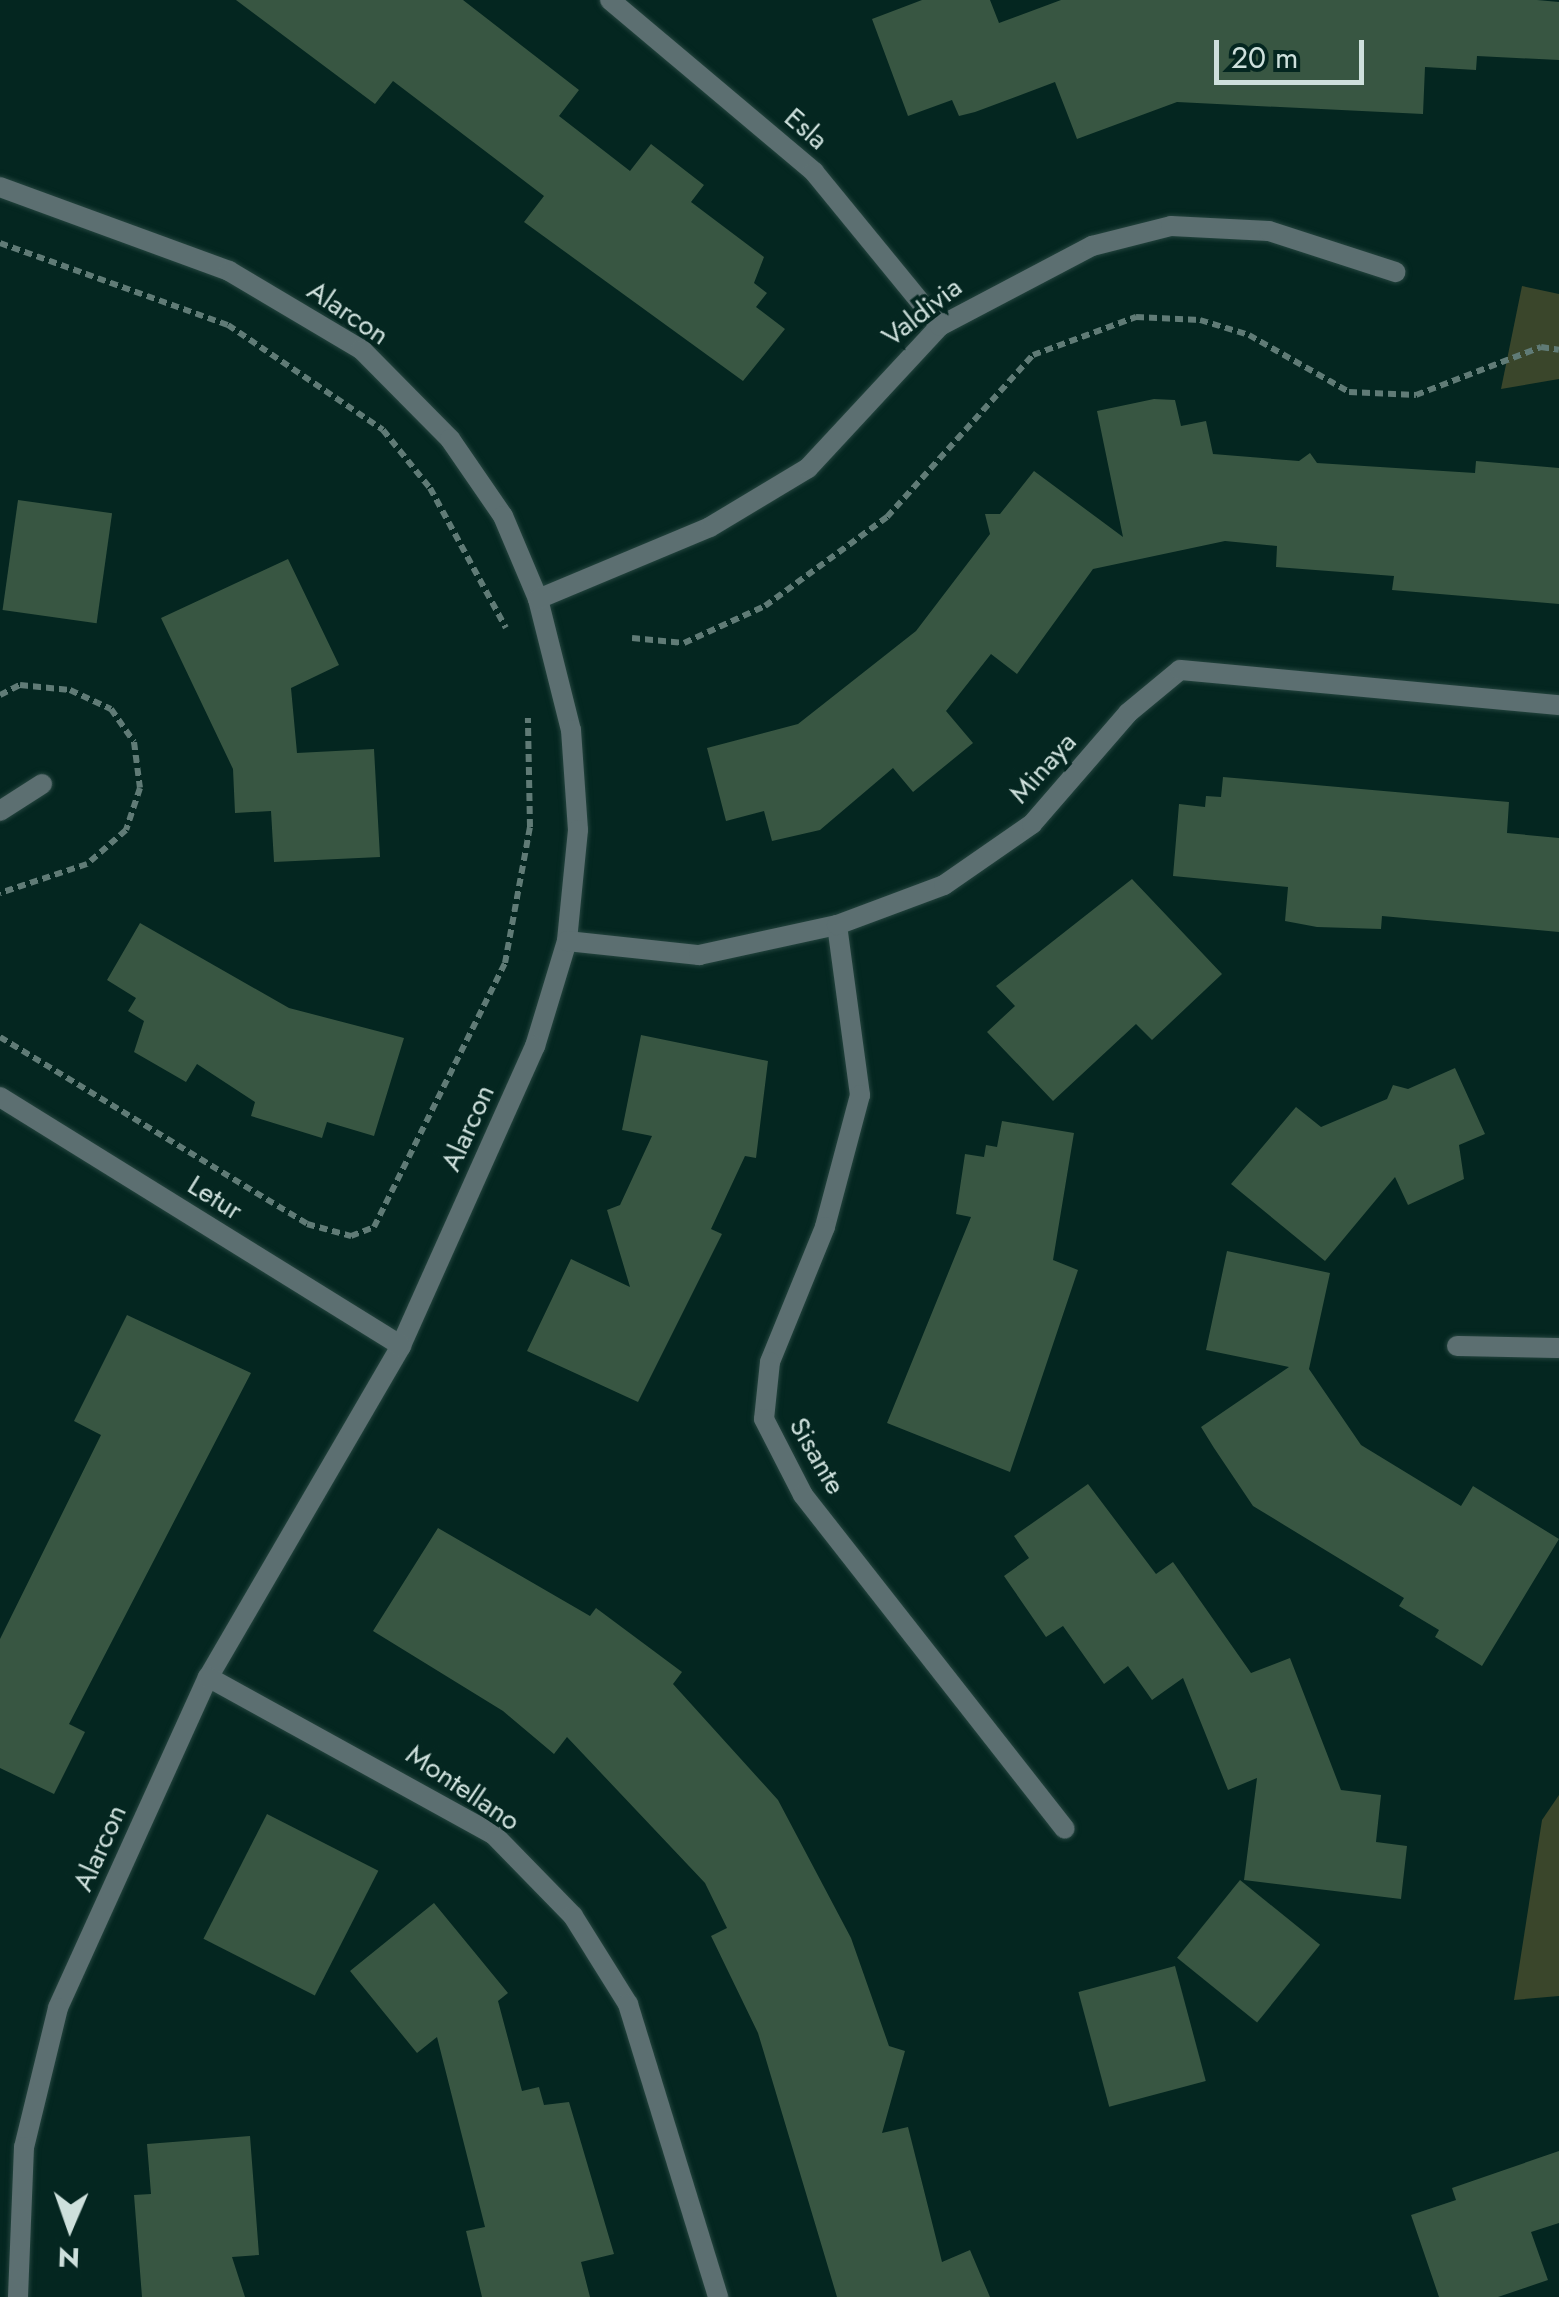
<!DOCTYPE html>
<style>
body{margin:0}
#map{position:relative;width:1559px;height:2297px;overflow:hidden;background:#042620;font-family:Jost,sans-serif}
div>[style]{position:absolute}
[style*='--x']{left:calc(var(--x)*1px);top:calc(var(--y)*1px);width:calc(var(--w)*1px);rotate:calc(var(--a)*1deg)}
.green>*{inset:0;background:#3a462b}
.building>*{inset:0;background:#385642;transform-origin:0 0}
.path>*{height:6px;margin-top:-3px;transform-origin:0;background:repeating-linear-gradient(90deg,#607b76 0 8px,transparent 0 13px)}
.roads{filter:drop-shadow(0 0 2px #24443e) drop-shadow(0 0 2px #24443e)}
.street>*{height:20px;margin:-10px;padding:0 10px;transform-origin:10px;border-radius:10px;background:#5c6f71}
span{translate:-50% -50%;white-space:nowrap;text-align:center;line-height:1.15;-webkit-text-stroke:8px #042620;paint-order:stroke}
.street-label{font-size:28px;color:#cee0dc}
.north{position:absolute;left:20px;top:2177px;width:100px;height:100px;-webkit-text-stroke:8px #042620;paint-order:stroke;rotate:182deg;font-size:28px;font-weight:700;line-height:40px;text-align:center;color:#cee0dc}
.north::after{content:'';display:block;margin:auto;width:35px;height:45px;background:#cee0dc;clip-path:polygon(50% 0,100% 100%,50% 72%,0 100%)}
.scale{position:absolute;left:1214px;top:40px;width:150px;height:45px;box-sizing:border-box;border:5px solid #cee0dc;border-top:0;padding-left:12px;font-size:30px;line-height:35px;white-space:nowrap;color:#cee0dc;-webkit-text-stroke:8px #042620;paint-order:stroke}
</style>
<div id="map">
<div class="green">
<i style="clip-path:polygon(1522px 286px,1559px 294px,1559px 379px,1501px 389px)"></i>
<i style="clip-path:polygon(1559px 1795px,1559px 1996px,1514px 2000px,1542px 1820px)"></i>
</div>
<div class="building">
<i style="clip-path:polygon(236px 0,463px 0,579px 90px,559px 116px,630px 171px,651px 144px,704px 185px,691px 202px,764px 257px,754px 283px,767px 293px,756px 307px,785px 329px,743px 381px,524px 222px,544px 196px,393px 81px,375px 104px)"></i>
<i style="clip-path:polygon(922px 0,990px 0,999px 23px,1061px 0,1537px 0,1559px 2px,1559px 60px,1477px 56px,1476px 70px,1425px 67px,1423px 114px,1177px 102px,1077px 139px,1055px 82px,975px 112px,959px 116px,952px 100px,908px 116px,872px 19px)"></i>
<i style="clip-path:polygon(1154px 399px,1175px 400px,1181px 426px,1206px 421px,1213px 454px,1299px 461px,1310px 453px,1317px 463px,1475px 473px,1476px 461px,1559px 468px,1559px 604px,1392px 590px,1394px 576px,1276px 567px,1277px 546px,1225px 541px,1093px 569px,1017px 674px,991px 654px,946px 711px,973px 743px,913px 792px,893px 768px,820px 830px,772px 841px,764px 811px,726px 821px,707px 748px,798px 724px,916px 631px,990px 534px,985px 514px,1000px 514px,1034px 471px,1123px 537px,1097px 411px)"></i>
<i style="left:18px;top:500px;width:95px;height:111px;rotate:8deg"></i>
<i style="clip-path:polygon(288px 559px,339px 665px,291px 688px,297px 753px,374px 749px,380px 857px,274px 862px,271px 811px,235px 813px,233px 769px,161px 618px)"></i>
<i style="clip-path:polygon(1223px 777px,1509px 802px,1507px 833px,1559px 838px,1559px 932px,1382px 916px,1381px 929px,1317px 927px,1285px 921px,1288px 887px,1173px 876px,1179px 804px,1205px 807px,1206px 796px,1221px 797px)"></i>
<i style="clip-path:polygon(1132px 879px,1222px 974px,1152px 1040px,1136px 1024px,1053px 1101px,987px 1032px,1015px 1006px,996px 986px)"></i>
<i style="clip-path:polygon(140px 923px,289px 1008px,404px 1038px,374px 1136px,327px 1122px,322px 1138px,251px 1116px,255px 1102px,197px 1064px,186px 1082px,134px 1052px,144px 1021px,128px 1011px,136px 998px,107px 980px)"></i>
<i style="clip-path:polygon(641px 1035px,768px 1061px,756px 1158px,745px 1156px,711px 1229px,722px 1234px,638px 1402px,527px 1351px,571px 1259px,630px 1287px,607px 1210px,620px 1205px,652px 1136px,622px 1130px)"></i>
<i style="clip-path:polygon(1455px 1068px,1485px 1134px,1459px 1145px,1464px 1179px,1408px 1205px,1395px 1177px,1325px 1261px,1231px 1184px,1296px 1107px,1321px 1127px,1387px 1099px,1393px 1085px,1408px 1089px)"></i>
<i style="clip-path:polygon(1002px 1121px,1074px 1133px,1053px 1260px,1078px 1270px,1010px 1472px,887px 1423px,971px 1217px,956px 1214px,965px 1154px,984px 1157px,986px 1145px,997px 1147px)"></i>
<i style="clip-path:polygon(1227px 1251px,1330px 1273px,1309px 1369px,1361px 1445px,1461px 1506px,1473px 1486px,1559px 1539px,1482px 1666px,1435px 1637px,1439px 1630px,1399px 1606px,1404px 1598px,1253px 1506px,1214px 1448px,1201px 1427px,1289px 1367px,1206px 1350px)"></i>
<i style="clip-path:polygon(127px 1315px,251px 1373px,69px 1724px,85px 1732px,54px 1794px,0 1768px,0 1639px,101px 1435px,74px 1421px)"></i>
<i style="clip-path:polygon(1088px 1484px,1156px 1574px,1173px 1562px,1251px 1673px,1290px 1658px,1341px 1790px,1381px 1795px,1376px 1842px,1407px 1846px,1401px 1899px,1244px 1880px,1257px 1778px,1228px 1790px,1183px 1678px,1152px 1700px,1128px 1666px,1104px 1684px,1063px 1626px,1046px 1637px,1004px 1576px,1029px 1558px,1014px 1536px)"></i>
<i style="clip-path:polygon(438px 1528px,590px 1616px,596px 1608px,682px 1672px,673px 1684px,778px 1800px,851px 1938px,889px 2046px,905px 2051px,882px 2133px,908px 2127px,942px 2262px,970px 2250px,990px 2297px,837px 2297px,758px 2033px,711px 1936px,727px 1928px,705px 1883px,567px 1737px,554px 1754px,503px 1711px,373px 1631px)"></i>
<i style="left:267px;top:1814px;width:125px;height:140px;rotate:27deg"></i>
<i style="left:1240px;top:1880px;width:103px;height:100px;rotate:39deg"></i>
<i style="clip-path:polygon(434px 1903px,508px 1993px,498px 2001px,522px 2091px,539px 2087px,544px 2105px,569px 2102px,614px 2254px,581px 2262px,590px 2297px,482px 2297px,466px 2231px,485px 2227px,437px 2037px,417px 2053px,350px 1971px)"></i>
<i style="left:1175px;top:1966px;width:119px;height:100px;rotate:75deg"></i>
<i style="clip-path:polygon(250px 2136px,259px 2255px,232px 2257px,245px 2297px,142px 2297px,134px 2195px,151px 2194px,147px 2144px)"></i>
<i style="clip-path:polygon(1559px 2151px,1559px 2223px,1531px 2232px,1548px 2280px,1498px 2297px,1439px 2297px,1411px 2215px,1456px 2200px,1452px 2188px)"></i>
</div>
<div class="path">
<i style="--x:0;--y:243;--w:242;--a:19.8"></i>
<i style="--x:228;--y:325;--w:187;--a:34.1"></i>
<i style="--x:383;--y:430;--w:75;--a:51"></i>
<i style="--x:430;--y:488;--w:159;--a:61.5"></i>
<i style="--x:632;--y:638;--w:52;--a:5.5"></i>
<i style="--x:684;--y:643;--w:89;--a:-24.6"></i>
<i style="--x:765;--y:606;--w:151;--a:-36.1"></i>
<i style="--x:887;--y:517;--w:218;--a:-48"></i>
<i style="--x:1033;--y:355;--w:110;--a:-20.3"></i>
<i style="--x:1136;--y:317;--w:64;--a:2.7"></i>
<i style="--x:1200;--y:320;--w:51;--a:17"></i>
<i style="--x:1249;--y:335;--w:115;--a:29.7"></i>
<i style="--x:1349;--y:392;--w:67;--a:2.6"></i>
<i style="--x:1416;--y:395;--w:134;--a:-21"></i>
<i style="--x:1541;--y:347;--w:18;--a:9"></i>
<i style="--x:0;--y:695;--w:22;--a:-27"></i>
<i style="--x:20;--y:685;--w:50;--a:5.7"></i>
<i style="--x:70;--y:690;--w:45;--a:24.9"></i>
<i style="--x:111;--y:709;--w:40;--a:55.1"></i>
<i style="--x:134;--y:742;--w:46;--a:82.6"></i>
<i style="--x:140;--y:788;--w:44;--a:108.4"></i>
<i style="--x:126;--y:830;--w:52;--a:138.9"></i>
<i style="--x:87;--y:864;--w:92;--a:161.6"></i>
<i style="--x:0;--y:1037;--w:359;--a:31.3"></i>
<i style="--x:307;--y:1224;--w:46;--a:15.3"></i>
<i style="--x:351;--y:1236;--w:25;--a:-21"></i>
<i style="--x:374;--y:1227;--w:295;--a:-63.6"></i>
<i style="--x:505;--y:963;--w:138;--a:-79.6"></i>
<i style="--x:530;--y:827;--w:109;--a:-91.1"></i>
</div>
<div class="roads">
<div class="street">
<i style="--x:610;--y:0;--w:267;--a:40.1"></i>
<i style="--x:814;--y:172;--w:199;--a:50.7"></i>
<i style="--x:0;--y:187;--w:244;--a:20.1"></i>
<i style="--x:229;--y:271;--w:155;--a:30.7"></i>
<i style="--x:362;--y:350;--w:125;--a:45.3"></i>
<i style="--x:450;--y:439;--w:93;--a:55.5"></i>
<i style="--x:503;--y:516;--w:90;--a:67.1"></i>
<i style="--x:538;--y:599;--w:135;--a:75.9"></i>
<i style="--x:571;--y:730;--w:100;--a:86"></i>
<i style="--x:578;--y:830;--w:112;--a:95.7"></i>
<i style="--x:567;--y:941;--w:110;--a:106.9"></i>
<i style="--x:535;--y:1046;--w:329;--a:114.1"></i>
<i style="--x:401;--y:1346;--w:383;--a:120.2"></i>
<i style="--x:208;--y:1677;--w:363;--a:114.4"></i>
<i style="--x:58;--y:2008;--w:143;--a:103.7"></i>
<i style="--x:24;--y:2147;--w:150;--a:92.3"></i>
<i style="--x:538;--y:599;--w:186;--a:-22.7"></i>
<i style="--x:710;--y:527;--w:114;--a:-31"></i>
<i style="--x:808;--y:468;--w:194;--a:-47.1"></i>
<i style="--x:940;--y:326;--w:172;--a:-27.8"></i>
<i style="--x:1092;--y:246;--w:81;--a:-14.2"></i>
<i style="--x:1171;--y:226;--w:98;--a:2.9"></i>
<i style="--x:1269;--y:231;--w:133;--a:18"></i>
<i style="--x:0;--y:811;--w:50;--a:-32.7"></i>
<i style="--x:837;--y:925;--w:172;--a:82.3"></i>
<i style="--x:860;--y:1095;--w:137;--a:104.9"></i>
<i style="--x:825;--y:1227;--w:146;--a:112.2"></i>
<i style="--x:770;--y:1362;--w:57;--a:96"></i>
<i style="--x:764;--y:1419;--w:85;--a:62.8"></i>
<i style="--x:803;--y:1495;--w:424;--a:51.9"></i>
<i style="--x:567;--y:941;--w:133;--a:6.1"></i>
<i style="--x:699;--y:955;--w:141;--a:-12.3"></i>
<i style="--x:837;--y:925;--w:114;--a:-20.5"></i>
<i style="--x:944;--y:885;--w:107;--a:-34.7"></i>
<i style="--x:1032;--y:824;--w:147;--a:-49.1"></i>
<i style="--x:1128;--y:713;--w:67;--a:-39.6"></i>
<i style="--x:1180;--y:670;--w:381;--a:5.3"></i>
<i style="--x:0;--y:1097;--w:472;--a:31.8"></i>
<i style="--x:1457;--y:1346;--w:102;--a:1.1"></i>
<i style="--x:208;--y:1677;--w:327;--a:28.9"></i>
<i style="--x:494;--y:1835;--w:113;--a:45.7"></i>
<i style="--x:573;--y:1916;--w:104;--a:58"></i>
<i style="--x:628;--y:2004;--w:307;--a:72.9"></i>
</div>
</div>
<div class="street-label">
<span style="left:806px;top:129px;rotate:41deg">Esla</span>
<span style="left:922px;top:312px;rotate:-38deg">Valdivia</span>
<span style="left:348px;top:313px;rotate:34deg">Alarcon</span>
<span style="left:1043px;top:768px;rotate:-48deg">Minaya</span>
<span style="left:468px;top:1128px;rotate:-66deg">Alarcon</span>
<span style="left:215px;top:1198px;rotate:32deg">Letur</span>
<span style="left:817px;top:1456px;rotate:60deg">Sisante</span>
<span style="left:463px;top:1788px;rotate:34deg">Montellano</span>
<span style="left:100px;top:1848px;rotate:-66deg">Alarcon</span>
</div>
<div class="north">N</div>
<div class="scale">20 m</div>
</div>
